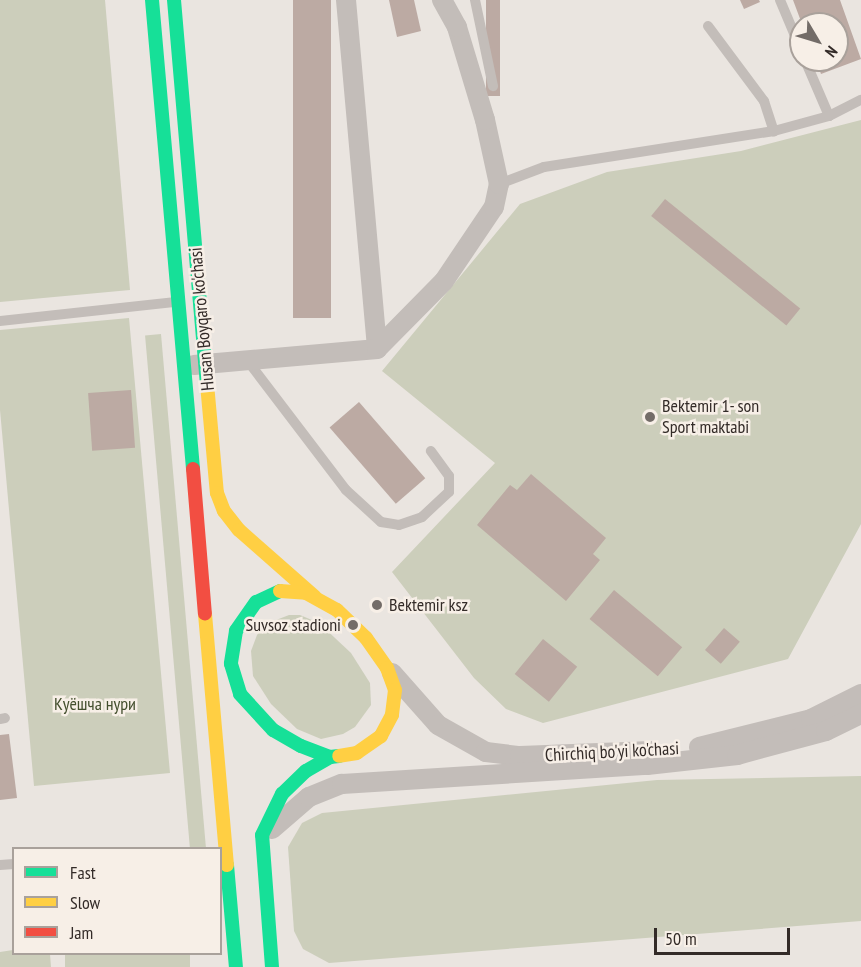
<!DOCTYPE html>
<meta charset="utf-8">
<style>
body{margin:0}
#map{position:relative;width:861px;height:967px;overflow:hidden;background:#eae5e0;font-family:"PT Sans Narrow",sans-serif}
div>[style]{position:absolute}
[style*='--x']{left:calc(var(--x)*1px);top:calc(var(--y)*1px);width:calc(var(--w)*1px);rotate:calc(var(--a)*1deg)}
.green>*{inset:0;background:#cccebb;transform-origin:0 0}
.building>*{inset:0;background:#bcaaa3;transform-origin:0 0}
.lane>*{height:10px;margin:-5px;padding:0 5px;transform-origin:5px;border-radius:5px;background:#c3bdb9}
.street>*{height:20px;margin:-10px;padding:0 10px;transform-origin:10px;border-radius:10px;background:#c3bdb9}
.fast>*{height:14px;margin:-7px;padding:0 7px;transform-origin:7px;border-radius:7px;background:#16e098}
.slow>*{height:14px;margin:-7px;padding:0 7px;transform-origin:7px;border-radius:7px;background:#ffcf43}
.jam>*{height:14px;margin:-7px;padding:0 7px;transform-origin:7px;border-radius:7px;background:#f24e42}
.dots>*{width:16px;height:16px;translate:-50% -50%;box-sizing:border-box;border:3px solid #f7efe7;border-radius:50%}
span{translate:-50% -50%;white-space:nowrap;text-align:center;line-height:1.15;-webkit-text-stroke:5px #f7efe7;paint-order:stroke}
.street-label{font-size:18px;color:#332b28}
.poi-label{font-size:18px;color:#332b28}
.left{translate:0 -50%;text-align:left}
.right{translate:-100% -50%;text-align:right}
.park-label{font-size:18px;color:#444f2e}
.legend{position:absolute;left:12px;top:847px;width:210px;height:108px;box-sizing:border-box;background:#f7efe7;border:2px solid #a9a19b;margin:0;padding:8px 10px;list-style:none;font-size:18px;color:#332b28}
.legend li{display:flex;align-items:center;gap:12px;height:30px}
.legend b{width:30px;border:2px solid #a9a19b}
.north{position:absolute;left:789px;top:12px;width:60px;height:60px;box-sizing:border-box;background:#f7efe7;border:2px solid #a9a19b;border-radius:50%;rotate:128deg;font-size:16px;font-weight:700;line-height:24px;text-align:center;color:#332b28}
.north::after{content:'';display:block;margin:auto;width:21px;height:27px;background:#736c68;clip-path:polygon(50% 0,100% 100%,50% 72%,0 100%)}
.scale{position:absolute;left:654px;top:928px;width:136px;height:27px;box-sizing:border-box;border:3px solid #332b28;border-top:0;padding-left:8px;font-size:18px;line-height:21px;white-space:nowrap;color:#332b28;-webkit-text-stroke:4px #f7efe7;paint-order:stroke}
</style>
<div id="map">
<div class="green">
<i style="clip-path:polygon(0 0,105px 0,130px 290px,0 302px)"></i>
<i style="clip-path:polygon(861px 120px,861px 524px,788px 659px,543px 723px,506px 709px,474px 678px,392px 572px,495px 463px,382px 371px,520px 204px,607px 172px,741px 151px)"></i>
<i style="clip-path:polygon(129px 318px,170px 773px,34px 786px,0 410px,0 330px)"></i>
<i style="left:161px;top:334px;width:516px;height:16px;rotate:85deg"></i>
<i style="clip-path:polygon(289px 615px,300px 615px,319px 623px,351px 653px,370px 683px,371px 705px,355px 727px,343px 734px,321px 739px,297px 729px,271px 704px,253px 676px,251px 651px,257px 635px,266px 624px)"></i>
<i style="clip-path:polygon(861px 776px,861px 921px,329px 963px,303px 949px,294px 931px,288px 847px,302px 823px,322px 813px,657px 780px)"></i>
<i style="clip-path:polygon(13px 950px,14px 954px,50px 954px,51px 967px,0 967px,0 952px)"></i>
<i style="left:65px;top:954px;width:125px;height:13px"></i>
</div>
<div class="building">
<i style="left:293px;top:0;width:38px;height:318px"></i>
<i style="clip-path:polygon(389px 0,414px 0,421px 31px,397px 37px)"></i>
<i style="left:486px;top:0;width:14px;height:96px"></i>
<i style="clip-path:polygon(740px 0,759px 0,760px 2px,744px 9px)"></i>
<i style="clip-path:polygon(793px 0,840px 0,861px 59px,821px 74px,816px 60px,837px 60px,837px 24px,802px 24px)"></i>
<i style="left:665px;top:199px;width:174px;height:22px;rotate:39deg"></i>
<i style="left:131px;top:390px;width:58px;height:43px;rotate:86deg"></i>
<i style="left:359px;top:402px;width:101px;height:39px;rotate:49deg"></i>
<i style="clip-path:polygon(531px 474px,606px 538px,593px 554px,600px 560px,566px 601px,477px 525px,510px 485px,517px 490px)"></i>
<i style="left:614px;top:590px;width:89px;height:38px;rotate:40deg"></i>
<i style="left:724px;top:628px;width:21px;height:29px;rotate:41deg"></i>
<i style="left:543px;top:639px;width:44px;height:45px;rotate:39deg"></i>
<i style="clip-path:polygon(9px 734px,17px 798px,0 800px,0 735px)"></i>
</div>
<div class="lane">
<i style="--x:475;--y:0;--w:88;--a:78.2"></i>
<i style="--x:780;--y:0;--w:54;--a:67.2"></i>
<i style="--x:708;--y:26;--w:94;--a:53.3"></i>
<i style="--x:764;--y:101;--w:32;--a:72"></i>
<i style="--x:805;--y:60;--w:61;--a:66.8"></i>
<i style="--x:499;--y:184;--w:48;--a:-20.7"></i>
<i style="--x:544;--y:167;--w:233;--a:-8.9"></i>
<i style="--x:774;--y:131;--w:57;--a:-15.3"></i>
<i style="--x:829;--y:116;--w:36;--a:-27"></i>
<i style="--x:0;--y:321;--w:177;--a:-6.2"></i>
<i style="--x:247;--y:360;--w:163;--a:52.7"></i>
<i style="--x:346;--y:490;--w:47;--a:42.4"></i>
<i style="--x:381;--y:522;--w:18;--a:9"></i>
<i style="--x:399;--y:525;--w:24;--a:-19"></i>
<i style="--x:422;--y:517;--w:37;--a:-43"></i>
<i style="--x:449;--y:492;--w:16;--a:-90"></i>
<i style="--x:449;--y:476;--w:31;--a:-126"></i>
<i style="--x:0;--y:719;--w:5;--a:-11"></i>
<i style="--x:0;--y:865;--w:14;--a:-4"></i>
</div>
<div class="street">
<i style="--x:346;--y:0;--w:350;--a:84.9"></i>
<i style="--x:194;--y:365;--w:184;--a:-5"></i>
<i style="--x:377;--y:349;--w:95;--a:-45.4"></i>
<i style="--x:444;--y:281;--w:89;--a:-56"></i>
<i style="--x:494;--y:207;--w:24;--a:-78"></i>
<i style="--x:499;--y:184;--w:66;--a:-102.3"></i>
<i style="--x:485;--y:120;--w:97;--a:-106.8"></i>
<i style="--x:457;--y:27;--w:31;--a:-119"></i>
<i style="--x:392;--y:673;--w:69;--a:48.5"></i>
<i style="--x:438;--y:725;--w:55;--a:29.4"></i>
<i style="--x:486;--y:752;--w:34;--a:7"></i>
<i style="--x:520;--y:756;--w:132;--a:-2.2"></i>
<i style="--x:699;--y:747;--w:115;--a:-14"></i>
<i style="--x:811;--y:719;--w:56;--a:-26.6"></i>
<i style="--x:272;--y:829;--w:49;--a:-40.9"></i>
<i style="--x:309;--y:797;--w:35;--a:-22"></i>
<i style="--x:342;--y:784;--w:306;--a:-3.6"></i>
<i style="--x:647;--y:765;--w:91;--a:-6.3"></i>
<i style="--x:737;--y:755;--w:92;--a:-15.1"></i>
<i style="--x:826;--y:731;--w:39;--a:-26"></i>
</div>
<div class="fast">
<i style="--x:152;--y:0;--w:471;--a:85"></i>
<i style="--x:174;--y:0;--w:385;--a:85.1"></i>
<i style="--x:280;--y:591;--w:26;--a:155"></i>
<i style="--x:256;--y:602;--w:35;--a:125"></i>
<i style="--x:236;--y:631;--w:33;--a:99"></i>
<i style="--x:231;--y:664;--w:31;--a:73"></i>
<i style="--x:240;--y:694;--w:49;--a:47.5"></i>
<i style="--x:273;--y:730;--w:32;--a:30"></i>
<i style="--x:301;--y:746;--w:31;--a:21"></i>
<i style="--x:330;--y:757;--w:9;--a:-6"></i>
<i style="--x:227;--y:865;--w:102;--a:85"></i>
<i style="--x:272;--y:967;--w:132;--a:-94.3"></i>
<i style="--x:262;--y:835;--w:46;--a:-64"></i>
<i style="--x:282;--y:794;--w:33;--a:-44"></i>
<i style="--x:306;--y:771;--w:28;--a:-30"></i>
</div>
<div class="slow">
<i style="--x:207;--y:384;--w:109;--a:84.8"></i>
<i style="--x:217;--y:493;--w:19;--a:69"></i>
<i style="--x:224;--y:511;--w:24;--a:52"></i>
<i style="--x:239;--y:530;--w:101;--a:41.4"></i>
<i style="--x:280;--y:591;--w:26;--a:4"></i>
<i style="--x:306;--y:593;--w:35;--a:29"></i>
<i style="--x:337;--y:610;--w:40;--a:44"></i>
<i style="--x:366;--y:638;--w:37;--a:55"></i>
<i style="--x:387;--y:668;--w:23;--a:70"></i>
<i style="--x:395;--y:690;--w:25;--a:97"></i>
<i style="--x:392;--y:715;--w:24;--a:118"></i>
<i style="--x:381;--y:736;--w:29;--a:145"></i>
<i style="--x:357;--y:753;--w:18;--a:171"></i>
<i style="--x:205;--y:614;--w:252;--a:85"></i>
</div>
<div class="jam">
<i style="--x:193;--y:469;--w:145;--a:85.3"></i>
</div>
<div class="dots">
<i style="left:650px;top:417px;background:#736c68"></i>
<i style="left:377px;top:605px;background:#736c68"></i>
<i style="left:353px;top:625px;background:#736c68"></i>
</div>
<div class="street-label">
<span style="left:202px;top:319px;rotate:-95deg">Husan Boyqaro ko'chasi</span>
<span style="left:612px;top:752px;rotate:-3deg">Chirchiq bo'yi ko'chasi</span>
</div>
<div class="poi-label">
<span class="left" style="left:662px;top:417px">Bektemir 1- son<br>Sport maktabi</span>
<span class="left" style="left:389px;top:605px">Bektemir ksz</span>
<span class="right" style="left:341px;top:625px">Suvsoz stadioni</span>
</div>
<div class="park-label">
<span style="left:95px;top:704px">Куёшча нури</span>
</div>
<ul class="legend">
<li><b style="height:8px;background:#16e098"></b>Fast</li>
<li><b style="height:8px;background:#ffcf43"></b>Slow</li>
<li><b style="height:8px;background:#f24e42"></b>Jam</li>
</ul>
<div class="north">N</div>
<div class="scale">50 m</div>
</div>
